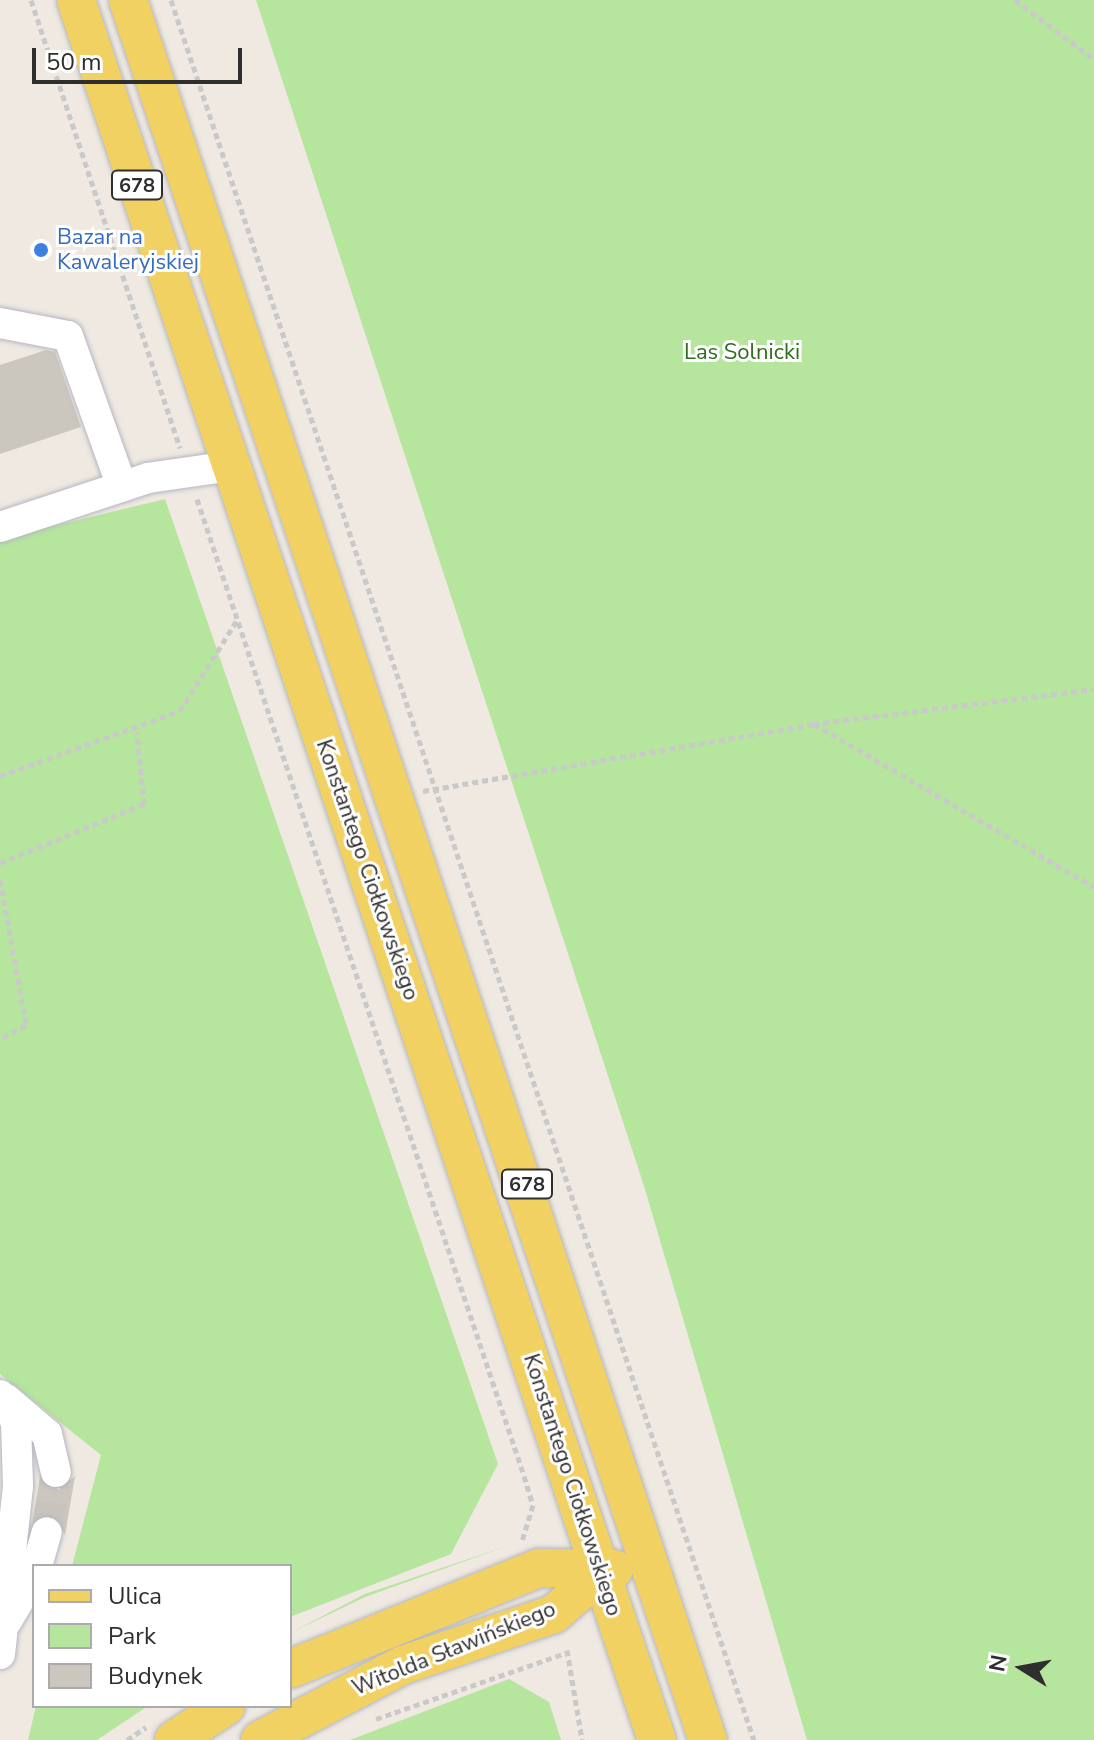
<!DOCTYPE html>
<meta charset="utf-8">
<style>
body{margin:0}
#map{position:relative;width:1094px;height:1740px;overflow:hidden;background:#efe9e1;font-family:"Nunito Sans",sans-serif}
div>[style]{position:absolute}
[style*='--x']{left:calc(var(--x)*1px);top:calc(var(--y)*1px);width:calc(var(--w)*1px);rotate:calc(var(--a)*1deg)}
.green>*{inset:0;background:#b6e59e}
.building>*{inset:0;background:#cbc7bf}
.minor-tunnel>*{height:30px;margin-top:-15px;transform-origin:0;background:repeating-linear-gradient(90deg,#c8c4bd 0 30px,transparent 0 45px)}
.path>*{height:5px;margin-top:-2.5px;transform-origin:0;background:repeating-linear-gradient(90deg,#c9c9c9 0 6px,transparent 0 10px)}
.roads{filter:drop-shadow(0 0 2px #b4b7c1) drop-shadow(0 0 2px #b4b7c1)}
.minor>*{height:30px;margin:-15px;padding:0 15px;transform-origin:15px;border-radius:15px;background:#fff}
.major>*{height:38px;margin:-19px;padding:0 19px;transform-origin:19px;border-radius:19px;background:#f2d163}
.dots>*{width:22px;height:22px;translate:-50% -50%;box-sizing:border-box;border:4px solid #fff;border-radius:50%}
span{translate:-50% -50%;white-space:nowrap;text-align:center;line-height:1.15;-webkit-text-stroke:6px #fff;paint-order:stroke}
.shield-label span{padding:2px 6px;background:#fff;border:2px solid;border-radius:6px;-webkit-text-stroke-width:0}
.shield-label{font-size:20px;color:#2e2e2e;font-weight:700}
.shop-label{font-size:22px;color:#366cbe}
.left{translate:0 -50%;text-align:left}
.park-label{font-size:22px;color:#2c6e1b}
.street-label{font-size:22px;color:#2e2e2e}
.legend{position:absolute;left:32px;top:1564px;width:260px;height:144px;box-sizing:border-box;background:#fff;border:2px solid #ababab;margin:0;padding:10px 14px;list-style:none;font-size:24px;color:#2e2e2e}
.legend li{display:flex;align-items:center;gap:16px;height:40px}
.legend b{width:40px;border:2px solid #ababab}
.north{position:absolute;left:982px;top:1628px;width:80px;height:80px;-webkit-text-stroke:6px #fff;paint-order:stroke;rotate:281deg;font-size:22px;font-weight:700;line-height:32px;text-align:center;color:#2e2e2e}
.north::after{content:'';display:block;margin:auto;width:28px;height:36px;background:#2e2e2e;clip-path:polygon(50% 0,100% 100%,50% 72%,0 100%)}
.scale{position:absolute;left:32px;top:48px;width:210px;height:36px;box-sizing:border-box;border:4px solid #2e2e2e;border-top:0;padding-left:10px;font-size:24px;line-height:28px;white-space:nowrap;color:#2e2e2e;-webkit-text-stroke:6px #fff;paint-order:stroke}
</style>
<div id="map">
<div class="green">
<i style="clip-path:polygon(256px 0,1094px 0,1094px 1740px,807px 1740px,644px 1186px)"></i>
<i style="clip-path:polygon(165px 499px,498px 1464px,451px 1554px,290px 1617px,290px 1566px,72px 1566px,101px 1455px,0 1374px,0 539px)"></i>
<i style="clip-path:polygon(510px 1545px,365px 1597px,290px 1633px,365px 1594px)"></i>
<i style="clip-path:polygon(509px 1679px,549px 1702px,561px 1740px,350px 1740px)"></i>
<i style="clip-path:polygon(36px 1706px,148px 1706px,97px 1740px,28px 1740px)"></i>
</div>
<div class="building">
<i style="clip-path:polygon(46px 350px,55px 352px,81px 427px,0 454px,0 365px)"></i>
<i style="clip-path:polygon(75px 1476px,65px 1535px,53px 1515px,32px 1523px,40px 1478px,59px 1490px)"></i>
</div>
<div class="minor-tunnel">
<i style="--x:47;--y:1532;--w:61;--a:-81.5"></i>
</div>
<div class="path">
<i style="--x:31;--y:0;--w:472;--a:71.6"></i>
<i style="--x:171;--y:0;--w:1835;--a:71.48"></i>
<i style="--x:1015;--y:0;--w:99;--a:36.8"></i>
<i style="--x:197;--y:499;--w:1030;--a:71.49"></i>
<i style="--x:524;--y:1476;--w:30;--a:73"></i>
<i style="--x:533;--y:1505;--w:37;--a:107"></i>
<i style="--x:814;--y:724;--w:324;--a:30.2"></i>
<i style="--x:0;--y:776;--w:191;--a:-19.9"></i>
<i style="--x:180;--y:711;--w:107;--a:-57.9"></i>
<i style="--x:423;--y:791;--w:396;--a:-9.7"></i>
<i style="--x:813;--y:724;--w:283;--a:-7.1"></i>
<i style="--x:0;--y:863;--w:156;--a:-22.3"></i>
<i style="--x:144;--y:804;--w:72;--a:-95.6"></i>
<i style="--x:0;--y:880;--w:147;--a:79.8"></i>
<i style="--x:26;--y:1025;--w:30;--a:152"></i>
<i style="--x:567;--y:1650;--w:91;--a:80.5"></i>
<i style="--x:376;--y:1719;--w:203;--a:-19.2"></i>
<i style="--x:127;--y:1740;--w:23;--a:-34"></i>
</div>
<div class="roads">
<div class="minor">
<i style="--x:0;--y:323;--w:69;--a:10.8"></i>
<i style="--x:68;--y:336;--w:160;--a:70.3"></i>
<i style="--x:0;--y:527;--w:156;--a:-18.3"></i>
<i style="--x:148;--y:478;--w:84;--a:-8.2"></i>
<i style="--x:0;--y:1395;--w:31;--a:59"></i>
<i style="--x:16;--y:1422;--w:64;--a:88.2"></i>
<i style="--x:18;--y:1486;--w:169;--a:96.1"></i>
<i style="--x:6;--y:1399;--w:54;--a:40.5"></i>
<i style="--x:47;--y:1434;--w:39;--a:77"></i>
<i style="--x:37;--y:1566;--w:35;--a:-74"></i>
<i style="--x:7;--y:1621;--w:53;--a:-59.6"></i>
</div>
<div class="major">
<i style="--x:76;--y:0;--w:1834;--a:71.54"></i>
<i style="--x:128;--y:0;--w:1834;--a:71.57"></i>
<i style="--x:290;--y:1669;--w:269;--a:-22.1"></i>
<i style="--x:539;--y:1568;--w:75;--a:0.8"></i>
<i style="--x:174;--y:1740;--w:62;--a:-33.2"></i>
<i style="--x:260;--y:1740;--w:161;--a:-27.7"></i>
<i style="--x:403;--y:1665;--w:159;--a:-18.7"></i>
<i style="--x:554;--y:1614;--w:62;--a:-41.1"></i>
</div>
</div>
<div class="dots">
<i style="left:41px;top:250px;background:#3f7fe0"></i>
</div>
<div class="shield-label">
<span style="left:137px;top:185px">678</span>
<span style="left:527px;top:1184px">678</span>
</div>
<div class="shop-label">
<span class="left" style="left:57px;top:250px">Bazar na<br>Kawaleryjskiej</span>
</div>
<div class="park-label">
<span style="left:742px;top:353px">Las Solnicki</span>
</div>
<div class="street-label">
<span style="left:367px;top:870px;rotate:71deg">Konstantego Ciołkowskiego</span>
<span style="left:572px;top:1485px;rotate:72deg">Konstantego Ciołkowskiego</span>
<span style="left:454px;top:1649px;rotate:-22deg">Witolda Sławińskiego</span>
</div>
<ul class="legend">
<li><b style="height:10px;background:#f2d163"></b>Ulica</li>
<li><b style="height:22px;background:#b6e59e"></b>Park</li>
<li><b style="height:22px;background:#cbc7bf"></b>Budynek</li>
</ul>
<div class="north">N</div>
<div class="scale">50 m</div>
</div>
